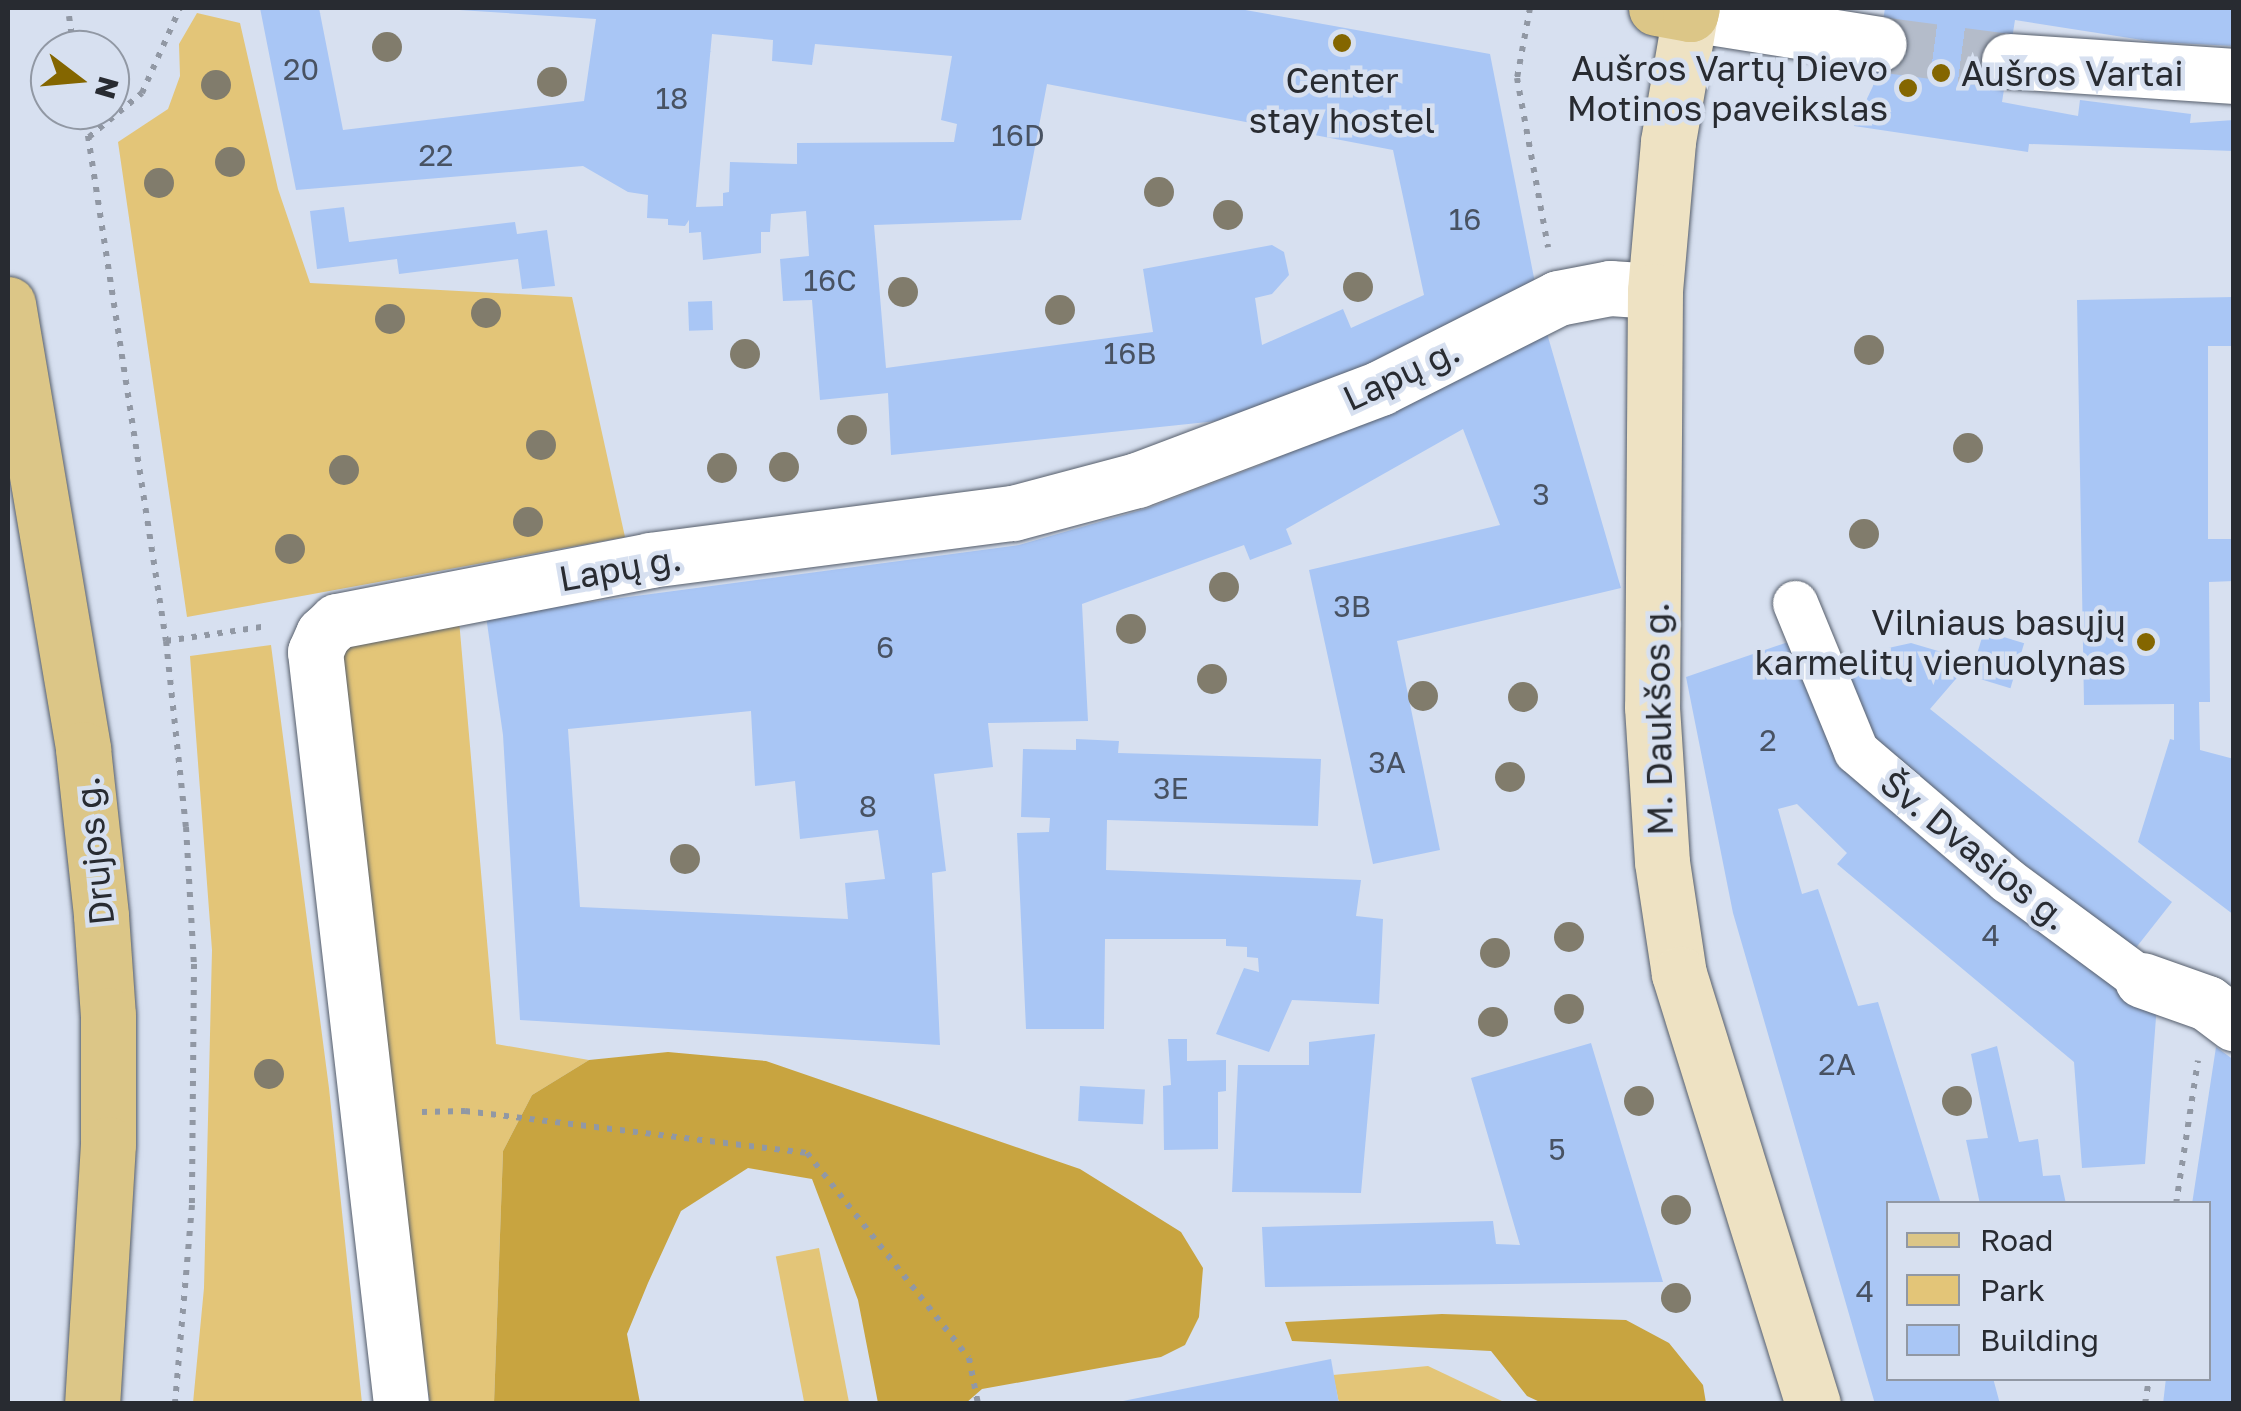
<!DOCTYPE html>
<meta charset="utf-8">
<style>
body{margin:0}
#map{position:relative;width:2241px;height:1411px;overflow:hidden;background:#d7e0f0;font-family:"Golos Text",sans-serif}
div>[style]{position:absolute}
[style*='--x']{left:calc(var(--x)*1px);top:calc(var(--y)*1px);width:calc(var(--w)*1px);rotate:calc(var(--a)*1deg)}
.green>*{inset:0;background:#e3c578;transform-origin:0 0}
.forest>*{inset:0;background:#c8a440}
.building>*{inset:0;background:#a9c6f5;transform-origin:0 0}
.minor-tunnel>*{height:55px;margin-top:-27.5px;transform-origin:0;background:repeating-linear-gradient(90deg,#b4bcca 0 55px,transparent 0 83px)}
.path>*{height:6px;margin-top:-3px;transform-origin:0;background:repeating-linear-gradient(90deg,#9198a4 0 5px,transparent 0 13px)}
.roads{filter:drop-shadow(0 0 2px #565e6b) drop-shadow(0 0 2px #565e6b)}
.pedestrian>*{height:45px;margin:-22.5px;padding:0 22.5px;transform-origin:22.5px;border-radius:22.5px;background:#fff}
.minor>*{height:55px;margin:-27.5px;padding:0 27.5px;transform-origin:27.5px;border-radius:27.5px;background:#fff}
.secondary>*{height:55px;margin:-27.5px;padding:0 27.5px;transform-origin:27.5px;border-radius:27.5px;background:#eee2c3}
.primary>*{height:55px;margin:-27.5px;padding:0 27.5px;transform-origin:27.5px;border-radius:27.5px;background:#dcc687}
.trees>*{width:30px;height:30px;margin:-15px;border-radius:50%;background:#817c6c}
.dots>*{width:28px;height:28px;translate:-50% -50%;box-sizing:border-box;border:5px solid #d7e0f0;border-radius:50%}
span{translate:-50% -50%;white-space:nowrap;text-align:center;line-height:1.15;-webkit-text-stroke:9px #d7e0f0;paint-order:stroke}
.number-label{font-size:30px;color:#485262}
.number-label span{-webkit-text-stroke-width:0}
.poi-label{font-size:35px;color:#282b31}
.right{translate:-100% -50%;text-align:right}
.left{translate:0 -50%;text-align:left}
.street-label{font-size:35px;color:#282b31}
.frame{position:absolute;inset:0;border:10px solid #282b31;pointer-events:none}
.legend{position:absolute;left:1886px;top:1201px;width:325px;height:180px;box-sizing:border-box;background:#d7e0f0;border:2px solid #9198a4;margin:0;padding:12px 18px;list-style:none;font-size:30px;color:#282b31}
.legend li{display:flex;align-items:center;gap:20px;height:50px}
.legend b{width:50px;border:2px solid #9198a4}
.north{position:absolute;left:30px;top:30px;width:100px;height:100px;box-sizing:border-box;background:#d7e0f0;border:2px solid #9198a4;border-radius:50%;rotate:106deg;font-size:28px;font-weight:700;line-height:40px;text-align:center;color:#282b31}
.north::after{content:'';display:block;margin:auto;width:35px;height:45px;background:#846600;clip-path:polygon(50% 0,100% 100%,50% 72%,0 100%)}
</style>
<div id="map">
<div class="green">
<i style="clip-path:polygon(197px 13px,240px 23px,278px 189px,310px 283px,572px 297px,625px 537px,187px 617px,118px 142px,168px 109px,180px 76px,179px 44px)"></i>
<i style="clip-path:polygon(459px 620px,496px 1044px,589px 1060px,532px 1095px,503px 1151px,494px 1403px,430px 1403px,332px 659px,345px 639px)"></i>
<i style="clip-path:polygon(271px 645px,329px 1088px,362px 1403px,193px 1403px,204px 1288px,212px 950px,190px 656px)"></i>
<i style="left:819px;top:1248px;width:158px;height:44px;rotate:79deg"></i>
<i style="clip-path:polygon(1428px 1366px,1506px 1403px,1339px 1403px,1333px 1375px)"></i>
</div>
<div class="forest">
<i style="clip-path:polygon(668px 1052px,766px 1061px,1080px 1169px,1181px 1232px,1203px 1268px,1199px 1317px,1185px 1345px,1161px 1357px,982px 1389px,966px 1403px,878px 1403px,858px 1300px,812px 1179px,748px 1168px,681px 1211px,648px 1283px,627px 1334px,640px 1403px,494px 1403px,503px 1151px,532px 1095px,589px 1060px)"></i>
<i style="clip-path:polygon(1442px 1314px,1626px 1320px,1669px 1343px,1703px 1385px,1706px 1403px,1542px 1403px,1527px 1396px,1491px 1351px,1292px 1341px,1285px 1322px)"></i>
</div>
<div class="building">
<i style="clip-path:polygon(evenodd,260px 8px,319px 8px,343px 130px,584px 101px,596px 19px,428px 8px,1234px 8px,1490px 54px,1536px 288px,1265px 416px,891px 455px,888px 393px,820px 400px,812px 300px,783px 301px,780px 259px,809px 256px,806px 211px,771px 214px,770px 232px,761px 232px,761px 253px,703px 260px,701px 232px,689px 233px,689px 220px,685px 226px,668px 225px,668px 219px,647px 218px,648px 195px,628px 192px,583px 166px,296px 190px,260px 8px,712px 34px,773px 40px,772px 61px,812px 65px,815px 44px,952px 56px,941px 120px,957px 124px,954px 142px,797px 143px,797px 164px,730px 162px,729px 192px,723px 193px,723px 206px,696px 207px,712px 34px,260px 8px,1047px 84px,1393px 150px,1424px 295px,1351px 328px,1343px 309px,1262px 345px,1255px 298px,1272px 294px,1289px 275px,1284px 252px,1272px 245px,1143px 269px,1153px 332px,886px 368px,874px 225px,1021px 220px,1047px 84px)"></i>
<i style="clip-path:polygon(1885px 8px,2234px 8px,2234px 46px,2155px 42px,2015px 20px,2002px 102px,2078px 116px,2080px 100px,2191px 114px,2190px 123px,2234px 120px,2234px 151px,2029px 144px,2028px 152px,1854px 126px,1873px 86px)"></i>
<i style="clip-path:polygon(344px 207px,349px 242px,515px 222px,517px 234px,547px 230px,555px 286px,522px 289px,518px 259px,399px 274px,397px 259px,317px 269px,310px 211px)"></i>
<i style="clip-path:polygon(2234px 297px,2234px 346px,2208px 346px,2208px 539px,2234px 539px,2234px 581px,2209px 582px,2210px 702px,2199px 702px,2200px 750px,2234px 759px,2234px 915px,2138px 842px,2170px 739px,2174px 740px,2174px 704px,2084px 705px,2077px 300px)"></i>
<i style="left:712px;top:301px;width:29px;height:24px;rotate:88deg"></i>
<i style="clip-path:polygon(evenodd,1544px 323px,1621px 588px,1397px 641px,1440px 850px,1373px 864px,1309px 570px,1500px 525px,1463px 429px,1286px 529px,1292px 544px,1250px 560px,1244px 545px,1082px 604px,1088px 721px,988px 723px,993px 767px,934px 774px,946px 871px,932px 873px,940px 1045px,520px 1020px,503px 735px,486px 616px,1019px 545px,1148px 508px,1263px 464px,1361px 420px,1544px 323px,751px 711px,755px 786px,795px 781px,800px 839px,878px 830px,885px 879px,845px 883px,848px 919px,580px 907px,568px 729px,751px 711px)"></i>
<i style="left:1984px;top:631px;width:42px;height:47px;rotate:17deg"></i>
<i style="clip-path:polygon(1794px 640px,1820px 703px,2157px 1004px,2145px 1164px,2082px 1168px,2074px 1062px,1837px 864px,1847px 853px,1797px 804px,1778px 809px,1802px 894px,1818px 889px,1858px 1006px,1878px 1002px,1941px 1204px,1888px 1204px,1888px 1378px,1993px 1378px,2000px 1404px,1875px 1404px,1733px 913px,1686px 677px)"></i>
<i style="clip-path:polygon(1911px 643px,1955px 656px,1967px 666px,1930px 709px,2172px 902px,2135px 949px,1869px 745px,1843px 658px)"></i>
<i style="clip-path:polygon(1076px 739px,1119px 741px,1118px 753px,1321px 759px,1318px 826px,1107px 820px,1106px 870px,1361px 880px,1356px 916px,1383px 919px,1379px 1004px,1292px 1000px,1269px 1052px,1216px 1034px,1244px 968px,1259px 972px,1258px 958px,1247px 957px,1247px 947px,1226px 946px,1226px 939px,1105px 939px,1104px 1029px,1026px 1029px,1017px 833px,1049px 832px,1050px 818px,1021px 817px,1023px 749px,1076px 750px)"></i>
<i style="clip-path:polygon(1375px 1034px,1361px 1193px,1232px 1192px,1238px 1065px,1309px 1065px,1309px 1042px)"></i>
<i style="clip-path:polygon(1168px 1039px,1187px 1039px,1187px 1061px,1226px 1060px,1226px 1091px,1218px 1092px,1218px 1149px,1164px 1150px,1163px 1086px,1171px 1085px)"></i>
<i style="clip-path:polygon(1591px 1043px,1663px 1282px,1265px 1287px,1262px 1227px,1493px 1221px,1496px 1244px,1520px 1245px,1471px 1078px)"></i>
<i style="clip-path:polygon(1997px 1046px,2019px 1142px,2038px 1139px,2043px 1176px,2060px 1175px,2066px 1204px,1980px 1204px,1966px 1140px,1988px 1138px,1971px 1054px)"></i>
<i style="clip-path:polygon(2216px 1047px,2234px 1060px,2234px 1404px,2163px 1404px,2166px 1378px,2208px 1378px,2208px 1204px,2192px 1204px)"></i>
<i style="left:1080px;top:1086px;width:65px;height:35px;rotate:3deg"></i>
<i style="clip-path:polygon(1331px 1359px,1339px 1404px,1118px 1404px,1118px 1402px)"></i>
</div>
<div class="minor-tunnel">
<i style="--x:1879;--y:44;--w:131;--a:7.5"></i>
</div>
<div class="path">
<i style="--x:1530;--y:8;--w:71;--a:100.5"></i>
<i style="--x:1517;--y:78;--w:172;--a:79.6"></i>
<i style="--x:69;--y:16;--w:34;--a:82"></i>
<i style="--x:84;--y:110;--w:537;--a:81.22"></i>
<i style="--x:166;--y:641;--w:187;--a:83.9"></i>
<i style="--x:186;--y:827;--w:137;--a:86.7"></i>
<i style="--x:194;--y:964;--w:241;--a:90.5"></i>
<i style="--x:192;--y:1205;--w:200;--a:94.9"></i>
<i style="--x:89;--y:137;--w:69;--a:-39.7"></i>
<i style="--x:142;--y:93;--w:93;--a:-65.9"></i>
<i style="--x:166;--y:641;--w:102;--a:-8.4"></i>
<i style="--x:422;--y:1112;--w:43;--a:-1.3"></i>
<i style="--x:465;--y:1111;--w:345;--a:7"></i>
<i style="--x:807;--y:1153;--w:261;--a:51.7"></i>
<i style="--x:969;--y:1358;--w:47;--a:78.9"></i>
<i style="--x:2176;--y:1204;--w:145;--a:-81.3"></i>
<i style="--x:2145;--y:1404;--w:26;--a:-81"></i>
</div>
<div class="roads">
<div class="pedestrian">
<i style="--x:1795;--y:603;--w:160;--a:67.6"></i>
<i style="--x:1856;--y:751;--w:199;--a:40.5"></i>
<i style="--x:2007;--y:880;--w:168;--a:36.5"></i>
</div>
<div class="minor">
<i style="--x:1690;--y:14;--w:191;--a:9"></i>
<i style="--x:2009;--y:61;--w:225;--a:3.8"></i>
<i style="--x:2142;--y:980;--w:69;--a:19.5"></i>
<i style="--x:2207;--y:1003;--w:34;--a:37"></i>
<i style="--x:401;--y:1404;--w:757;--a:-96.52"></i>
<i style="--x:315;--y:652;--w:20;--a:-66"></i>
<i style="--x:323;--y:634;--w:19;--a:-43"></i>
<i style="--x:337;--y:621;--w:319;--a:-11"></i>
<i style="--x:650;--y:560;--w:366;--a:-7.4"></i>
<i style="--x:1013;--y:513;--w:128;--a:-14.9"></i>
<i style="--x:1137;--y:480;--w:260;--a:-20.7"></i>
<i style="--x:1380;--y:388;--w:199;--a:-26.8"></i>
<i style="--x:1558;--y:298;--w:53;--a:-10.9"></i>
<i style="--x:1610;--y:288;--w:45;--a:3.8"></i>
</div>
<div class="secondary">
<i style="--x:1690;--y:14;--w:130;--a:99.8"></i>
<i style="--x:1668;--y:142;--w:150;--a:95"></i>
<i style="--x:1655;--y:291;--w:416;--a:90.4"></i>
<i style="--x:1652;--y:707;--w:155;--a:86.3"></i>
<i style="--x:1662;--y:862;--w:113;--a:81.4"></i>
<i style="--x:1679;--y:974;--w:450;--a:72.7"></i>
</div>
<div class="primary">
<i style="--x:1656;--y:8;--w:35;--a:10"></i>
<i style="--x:1690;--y:14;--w:6;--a:-72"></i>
<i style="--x:8;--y:304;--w:451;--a:80.4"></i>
<i style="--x:83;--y:749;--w:168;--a:83.8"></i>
<i style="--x:101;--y:916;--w:99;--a:86"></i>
<i style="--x:108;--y:1015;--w:129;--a:90"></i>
<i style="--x:108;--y:1144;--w:260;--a:93.5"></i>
</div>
</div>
<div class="trees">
<i style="left:387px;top:47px"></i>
<i style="left:552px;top:82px"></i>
<i style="left:216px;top:85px"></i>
<i style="left:230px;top:162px"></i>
<i style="left:159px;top:183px"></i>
<i style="left:1159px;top:192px"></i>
<i style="left:1228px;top:215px"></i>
<i style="left:1358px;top:287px"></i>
<i style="left:903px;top:292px"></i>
<i style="left:1060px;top:310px"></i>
<i style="left:486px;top:313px"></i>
<i style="left:390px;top:319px"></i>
<i style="left:1869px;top:350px"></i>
<i style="left:745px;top:354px"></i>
<i style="left:852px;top:430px"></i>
<i style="left:541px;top:445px"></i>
<i style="left:1968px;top:448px"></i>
<i style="left:784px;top:467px"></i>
<i style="left:722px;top:468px"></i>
<i style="left:344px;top:470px"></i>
<i style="left:528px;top:522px"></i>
<i style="left:1864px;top:534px"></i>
<i style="left:290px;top:549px"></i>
<i style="left:1224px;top:587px"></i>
<i style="left:1131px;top:629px"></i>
<i style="left:1212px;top:679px"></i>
<i style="left:1423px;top:696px"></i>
<i style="left:1523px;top:697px"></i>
<i style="left:1510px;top:777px"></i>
<i style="left:685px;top:859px"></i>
<i style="left:1569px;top:937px"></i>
<i style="left:1495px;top:953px"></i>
<i style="left:1569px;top:1009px"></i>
<i style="left:1493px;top:1022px"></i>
<i style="left:269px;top:1074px"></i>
<i style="left:1639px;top:1101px"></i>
<i style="left:1957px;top:1101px"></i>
<i style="left:1676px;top:1210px"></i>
<i style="left:1676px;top:1298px"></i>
</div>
<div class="dots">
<i style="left:1342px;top:43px;background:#846600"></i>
<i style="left:1941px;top:73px;background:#846600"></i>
<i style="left:1908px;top:88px;background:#846600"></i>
<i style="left:2146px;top:642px;background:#846600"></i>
</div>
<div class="number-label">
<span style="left:301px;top:69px">20</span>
<span style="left:672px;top:98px">18</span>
<span style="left:1018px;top:135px">16D</span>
<span style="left:436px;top:155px">22</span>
<span style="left:1465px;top:219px">16</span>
<span style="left:830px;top:280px">16C</span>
<span style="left:1130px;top:353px">16B</span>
<span style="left:1541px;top:494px">3</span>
<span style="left:1352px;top:606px">3B</span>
<span style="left:885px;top:647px">6</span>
<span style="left:1768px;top:740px">2</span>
<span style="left:1387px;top:762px">3A</span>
<span style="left:1171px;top:788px">3E</span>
<span style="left:868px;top:806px">8</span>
<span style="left:1991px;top:935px">4</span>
<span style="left:1837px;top:1064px">2A</span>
<span style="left:1557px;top:1149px">5</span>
<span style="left:1865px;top:1291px">4</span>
</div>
<div class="poi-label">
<span class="right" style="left:1888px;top:88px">Aušros Vartų Dievo<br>Motinos paveikslas</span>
<span class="left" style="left:1961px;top:73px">Aušros Vartai</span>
<span style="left:1342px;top:100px">Center<br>stay hostel</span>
<span class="right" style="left:2126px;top:642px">Vilniaus basųjų<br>karmelitų vienuolynas</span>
</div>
<div class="street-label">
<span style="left:1401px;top:374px;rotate:-25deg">Lapų g.</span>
<span style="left:620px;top:568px;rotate:-10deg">Lapų g.</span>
<span style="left:1658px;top:719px;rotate:-91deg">M. Daukšos g.</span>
<span style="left:1975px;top:850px;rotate:39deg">Šv. Dvasios g.</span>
<span style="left:94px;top:851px;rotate:-96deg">Drujos g.</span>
</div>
<div class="frame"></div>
<ul class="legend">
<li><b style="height:12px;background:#dcc687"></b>Road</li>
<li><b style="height:28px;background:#e3c578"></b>Park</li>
<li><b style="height:28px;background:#a9c6f5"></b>Building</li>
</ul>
<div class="north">N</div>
</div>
